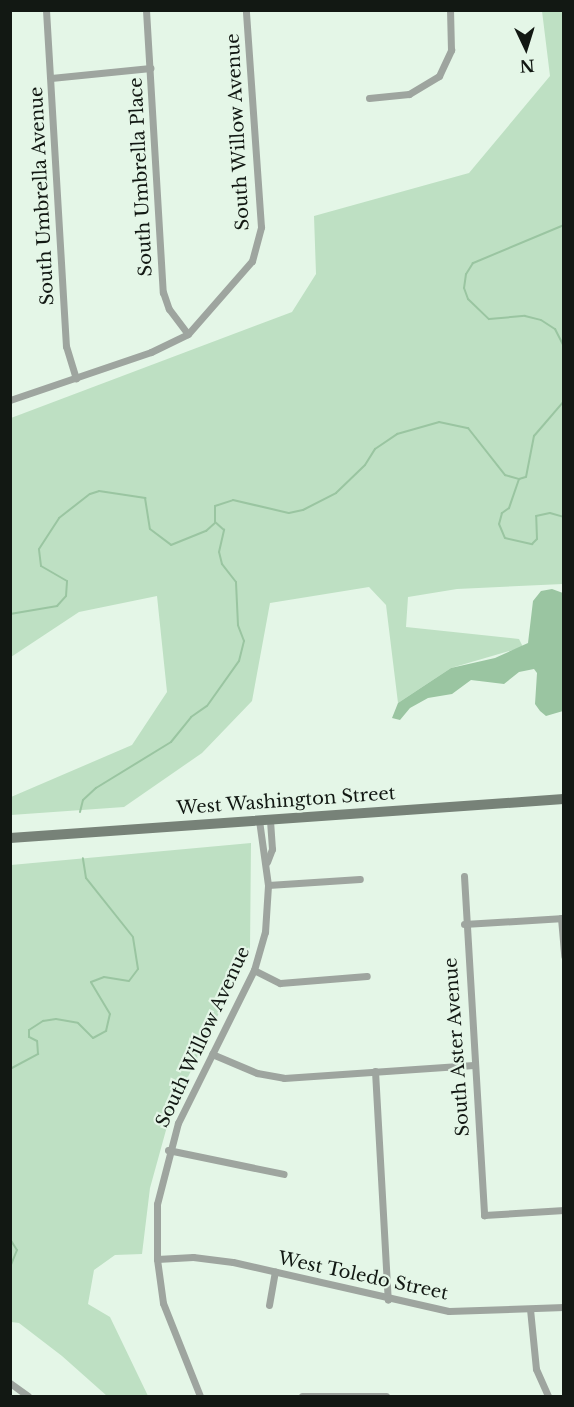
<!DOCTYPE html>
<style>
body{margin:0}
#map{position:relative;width:574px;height:1407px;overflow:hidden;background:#e4f6e7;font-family:"Libre Baskerville",serif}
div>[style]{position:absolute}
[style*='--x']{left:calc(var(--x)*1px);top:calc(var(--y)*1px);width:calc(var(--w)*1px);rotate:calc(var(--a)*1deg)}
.green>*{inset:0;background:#bee0c3}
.water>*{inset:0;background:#9ac5a1}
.stream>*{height:2px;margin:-1px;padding:0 1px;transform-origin:1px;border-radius:1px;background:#9ac5a1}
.street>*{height:7px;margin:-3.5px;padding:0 3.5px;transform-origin:3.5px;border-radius:3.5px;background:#9ea59f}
.secondary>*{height:10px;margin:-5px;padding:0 5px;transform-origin:5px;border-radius:5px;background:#778278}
span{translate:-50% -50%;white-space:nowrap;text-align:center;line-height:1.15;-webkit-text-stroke:4.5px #e4f6e7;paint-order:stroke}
.street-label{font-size:18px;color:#121813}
.frame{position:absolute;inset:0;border:12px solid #121813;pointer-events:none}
.north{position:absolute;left:496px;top:18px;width:60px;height:60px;-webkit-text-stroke:4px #e4f6e7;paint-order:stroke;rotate:176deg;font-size:16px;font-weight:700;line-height:24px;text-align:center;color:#121813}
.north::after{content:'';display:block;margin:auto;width:21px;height:27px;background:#121813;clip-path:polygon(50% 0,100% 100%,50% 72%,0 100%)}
</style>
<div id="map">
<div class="green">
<i style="clip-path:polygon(542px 11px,563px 11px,563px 584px,457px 589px,408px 597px,406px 627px,519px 639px,523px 647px,451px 668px,398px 703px,386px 605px,369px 587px,270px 603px,252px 701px,202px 753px,124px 807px,11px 815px,11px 797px,132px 745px,167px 692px,157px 596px,79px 612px,11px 657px,11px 418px,292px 312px,316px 274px,314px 216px,469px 173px,550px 76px)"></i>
<i style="clip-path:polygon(251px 843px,250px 949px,171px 1112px,150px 1188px,142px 1254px,115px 1255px,94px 1270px,88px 1304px,110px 1317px,148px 1396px,107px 1396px,62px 1356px,19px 1323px,11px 1322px,11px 865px)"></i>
</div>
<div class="water">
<i style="clip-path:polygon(552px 589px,563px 593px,563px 711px,546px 716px,540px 711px,535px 704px,537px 673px,534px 669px,519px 672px,504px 684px,471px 680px,452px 694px,428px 698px,410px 708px,400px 720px,392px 718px,398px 703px,451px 668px,495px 658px,528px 643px,533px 601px,541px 591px)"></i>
</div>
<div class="stream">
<i style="--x:564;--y:225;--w:99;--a:157.3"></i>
<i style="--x:473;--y:263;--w:13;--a:122"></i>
<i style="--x:466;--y:274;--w:14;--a:98"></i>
<i style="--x:464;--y:288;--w:12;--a:70"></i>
<i style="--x:468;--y:299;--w:29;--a:44"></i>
<i style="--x:489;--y:319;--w:36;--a:-5"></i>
<i style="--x:525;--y:316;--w:16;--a:14"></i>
<i style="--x:541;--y:320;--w:17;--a:33"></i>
<i style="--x:555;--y:329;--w:20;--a:63"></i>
<i style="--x:519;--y:479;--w:31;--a:109"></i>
<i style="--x:509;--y:508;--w:9;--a:144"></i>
<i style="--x:502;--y:513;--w:11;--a:105"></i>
<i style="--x:499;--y:524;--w:15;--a:67"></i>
<i style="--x:505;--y:538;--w:28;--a:13"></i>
<i style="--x:532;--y:544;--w:7;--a:-45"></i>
<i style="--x:537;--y:539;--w:23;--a:-92"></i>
<i style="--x:536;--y:516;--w:14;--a:-12"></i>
<i style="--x:550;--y:513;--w:15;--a:16"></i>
<i style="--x:10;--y:614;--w:48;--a:-9.7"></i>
<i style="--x:57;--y:606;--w:13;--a:-48"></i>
<i style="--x:66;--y:596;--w:15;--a:-86"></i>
<i style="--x:67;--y:581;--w:30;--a:-150"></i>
<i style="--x:41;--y:566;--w:17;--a:-97"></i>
<i style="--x:39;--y:549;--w:37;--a:-57"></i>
<i style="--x:59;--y:518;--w:39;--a:-38"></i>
<i style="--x:90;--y:494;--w:9;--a:-18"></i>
<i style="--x:99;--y:491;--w:47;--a:8.7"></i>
<i style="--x:145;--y:498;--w:31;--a:81"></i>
<i style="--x:150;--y:529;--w:26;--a:37"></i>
<i style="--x:171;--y:545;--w:38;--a:-22"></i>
<i style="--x:206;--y:531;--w:12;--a:-42"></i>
<i style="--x:80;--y:812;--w:12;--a:-76"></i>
<i style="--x:83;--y:800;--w:18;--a:-43"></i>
<i style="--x:96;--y:788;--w:88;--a:-31.5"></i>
<i style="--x:171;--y:742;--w:32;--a:-51"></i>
<i style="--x:191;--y:717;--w:19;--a:-35"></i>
<i style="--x:207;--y:706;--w:55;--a:-54.6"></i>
<i style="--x:239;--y:661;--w:21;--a:-76"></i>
<i style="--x:244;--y:641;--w:17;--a:-111"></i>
<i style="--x:238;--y:625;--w:43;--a:-92.7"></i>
<i style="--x:236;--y:582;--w:23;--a:-128"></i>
<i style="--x:222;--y:564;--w:12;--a:-104"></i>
<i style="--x:219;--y:552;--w:23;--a:-77"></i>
<i style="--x:224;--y:530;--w:12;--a:-138"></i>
<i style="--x:215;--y:522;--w:16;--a:-90"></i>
<i style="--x:215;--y:506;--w:19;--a:-18"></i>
<i style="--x:233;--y:500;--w:57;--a:13.1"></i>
<i style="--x:289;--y:513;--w:14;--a:-12"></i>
<i style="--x:303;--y:510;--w:37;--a:-27"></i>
<i style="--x:336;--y:493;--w:40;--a:-44"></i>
<i style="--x:365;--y:465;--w:19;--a:-58"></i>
<i style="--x:375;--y:449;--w:27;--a:-34"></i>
<i style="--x:397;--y:434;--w:44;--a:-15.9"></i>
<i style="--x:439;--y:422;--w:30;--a:12"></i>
<i style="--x:468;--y:428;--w:60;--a:51.8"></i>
<i style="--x:505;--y:475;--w:15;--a:16"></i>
<i style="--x:519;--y:479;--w:7;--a:-16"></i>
<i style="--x:526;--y:477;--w:42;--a:-79"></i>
<i style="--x:534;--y:436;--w:46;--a:-49.4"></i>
<i style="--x:10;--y:1069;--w:32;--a:-28"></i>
<i style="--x:38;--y:1054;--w:13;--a:-94"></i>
<i style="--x:37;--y:1041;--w:9;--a:-153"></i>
<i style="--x:29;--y:1037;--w:7;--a:-90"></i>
<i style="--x:29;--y:1030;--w:17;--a:-33"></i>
<i style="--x:43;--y:1021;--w:13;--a:-9"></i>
<i style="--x:56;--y:1019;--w:22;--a:10"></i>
<i style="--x:78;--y:1023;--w:21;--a:45"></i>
<i style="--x:93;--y:1038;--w:15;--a:-28"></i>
<i style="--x:106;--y:1031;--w:17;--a:-77"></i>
<i style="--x:110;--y:1014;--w:37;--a:-121"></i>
<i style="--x:91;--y:982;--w:14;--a:-21"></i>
<i style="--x:104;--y:977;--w:25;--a:9"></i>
<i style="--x:129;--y:981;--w:15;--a:-53"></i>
<i style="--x:138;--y:969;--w:32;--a:-99"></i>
<i style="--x:133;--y:937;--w:75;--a:-128.5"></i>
<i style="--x:86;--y:878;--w:20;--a:-99"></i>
<i style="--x:10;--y:1156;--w:9;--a:90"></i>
<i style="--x:10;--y:1239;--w:13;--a:58"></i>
<i style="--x:17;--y:1250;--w:18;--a:112"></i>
</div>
<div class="street">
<i style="--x:46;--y:10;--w:337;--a:86.6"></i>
<i style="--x:66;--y:346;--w:34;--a:73"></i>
<i style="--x:146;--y:10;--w:283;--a:86.6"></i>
<i style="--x:163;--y:292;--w:18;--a:71"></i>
<i style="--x:169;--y:309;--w:31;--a:53"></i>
<i style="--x:51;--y:78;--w:100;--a:-5.8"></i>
<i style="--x:369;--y:98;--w:40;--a:-5.7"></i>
<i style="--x:409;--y:94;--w:35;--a:-31"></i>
<i style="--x:439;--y:76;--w:29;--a:-65"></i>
<i style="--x:451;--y:50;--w:40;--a:-91.4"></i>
<i style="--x:10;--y:400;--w:149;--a:-18.8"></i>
<i style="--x:151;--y:352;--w:41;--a:-25.9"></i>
<i style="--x:188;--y:334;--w:97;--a:-48.8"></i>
<i style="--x:252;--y:261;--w:35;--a:-75"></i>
<i style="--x:261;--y:227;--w:218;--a:-94"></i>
<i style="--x:267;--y:862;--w:14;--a:-69"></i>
<i style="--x:272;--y:849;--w:30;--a:-94"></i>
<i style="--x:464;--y:876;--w:340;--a:86.6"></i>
<i style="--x:484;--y:1215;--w:80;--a:-3.6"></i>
<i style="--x:268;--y:885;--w:92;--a:-3.7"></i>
<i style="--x:561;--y:918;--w:38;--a:85"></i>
<i style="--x:464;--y:924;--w:100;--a:-3.4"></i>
<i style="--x:254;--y:970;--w:29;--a:27"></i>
<i style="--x:280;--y:983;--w:87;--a:-4.6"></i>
<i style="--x:212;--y:1054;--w:49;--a:22.9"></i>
<i style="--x:257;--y:1073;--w:27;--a:10"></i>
<i style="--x:284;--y:1078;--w:190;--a:-3.9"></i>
<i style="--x:375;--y:1071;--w:229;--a:86.8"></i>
<i style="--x:168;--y:1150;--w:118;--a:11.7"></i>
<i style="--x:157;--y:1259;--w:36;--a:-3"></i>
<i style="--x:193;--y:1257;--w:40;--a:7.1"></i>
<i style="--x:233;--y:1262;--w:221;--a:12.8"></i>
<i style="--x:449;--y:1311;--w:115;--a:-2"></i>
<i style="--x:269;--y:1305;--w:34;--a:-80"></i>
<i style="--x:530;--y:1309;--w:60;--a:84.3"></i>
<i style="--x:536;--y:1369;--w:30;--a:66"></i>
<i style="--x:10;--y:1383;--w:22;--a:36"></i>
<i style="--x:200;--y:1396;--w:100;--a:-111.7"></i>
<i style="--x:163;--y:1303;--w:44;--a:-97.8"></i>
<i style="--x:157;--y:1259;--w:55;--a:-90"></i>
<i style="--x:157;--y:1204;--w:84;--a:-75.5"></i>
<i style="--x:178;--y:1123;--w:171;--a:-63.6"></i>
<i style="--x:254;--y:970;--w:40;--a:-74"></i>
<i style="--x:265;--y:932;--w:47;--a:-86.3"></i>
<i style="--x:268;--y:885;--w:66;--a:-97.9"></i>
<i style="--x:302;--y:1396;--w:84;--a:0"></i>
</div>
<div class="secondary">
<i style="--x:10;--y:838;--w:555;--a:-4.03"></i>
</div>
<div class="street-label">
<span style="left:238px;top:132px;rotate:-93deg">South Willow Avenue</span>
<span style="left:141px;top:177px;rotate:-93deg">South Umbrella Place</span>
<span style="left:42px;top:196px;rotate:-93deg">South Umbrella Avenue</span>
<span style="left:286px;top:801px;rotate:-4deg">West Washington Street</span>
<span style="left:203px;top:1037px;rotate:-65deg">South Willow Avenue</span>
<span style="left:457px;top:1047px;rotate:-94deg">South Aster Avenue</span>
<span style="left:363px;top:1276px;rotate:12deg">West Toledo Street</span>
</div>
<div class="frame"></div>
<div class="north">N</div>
</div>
